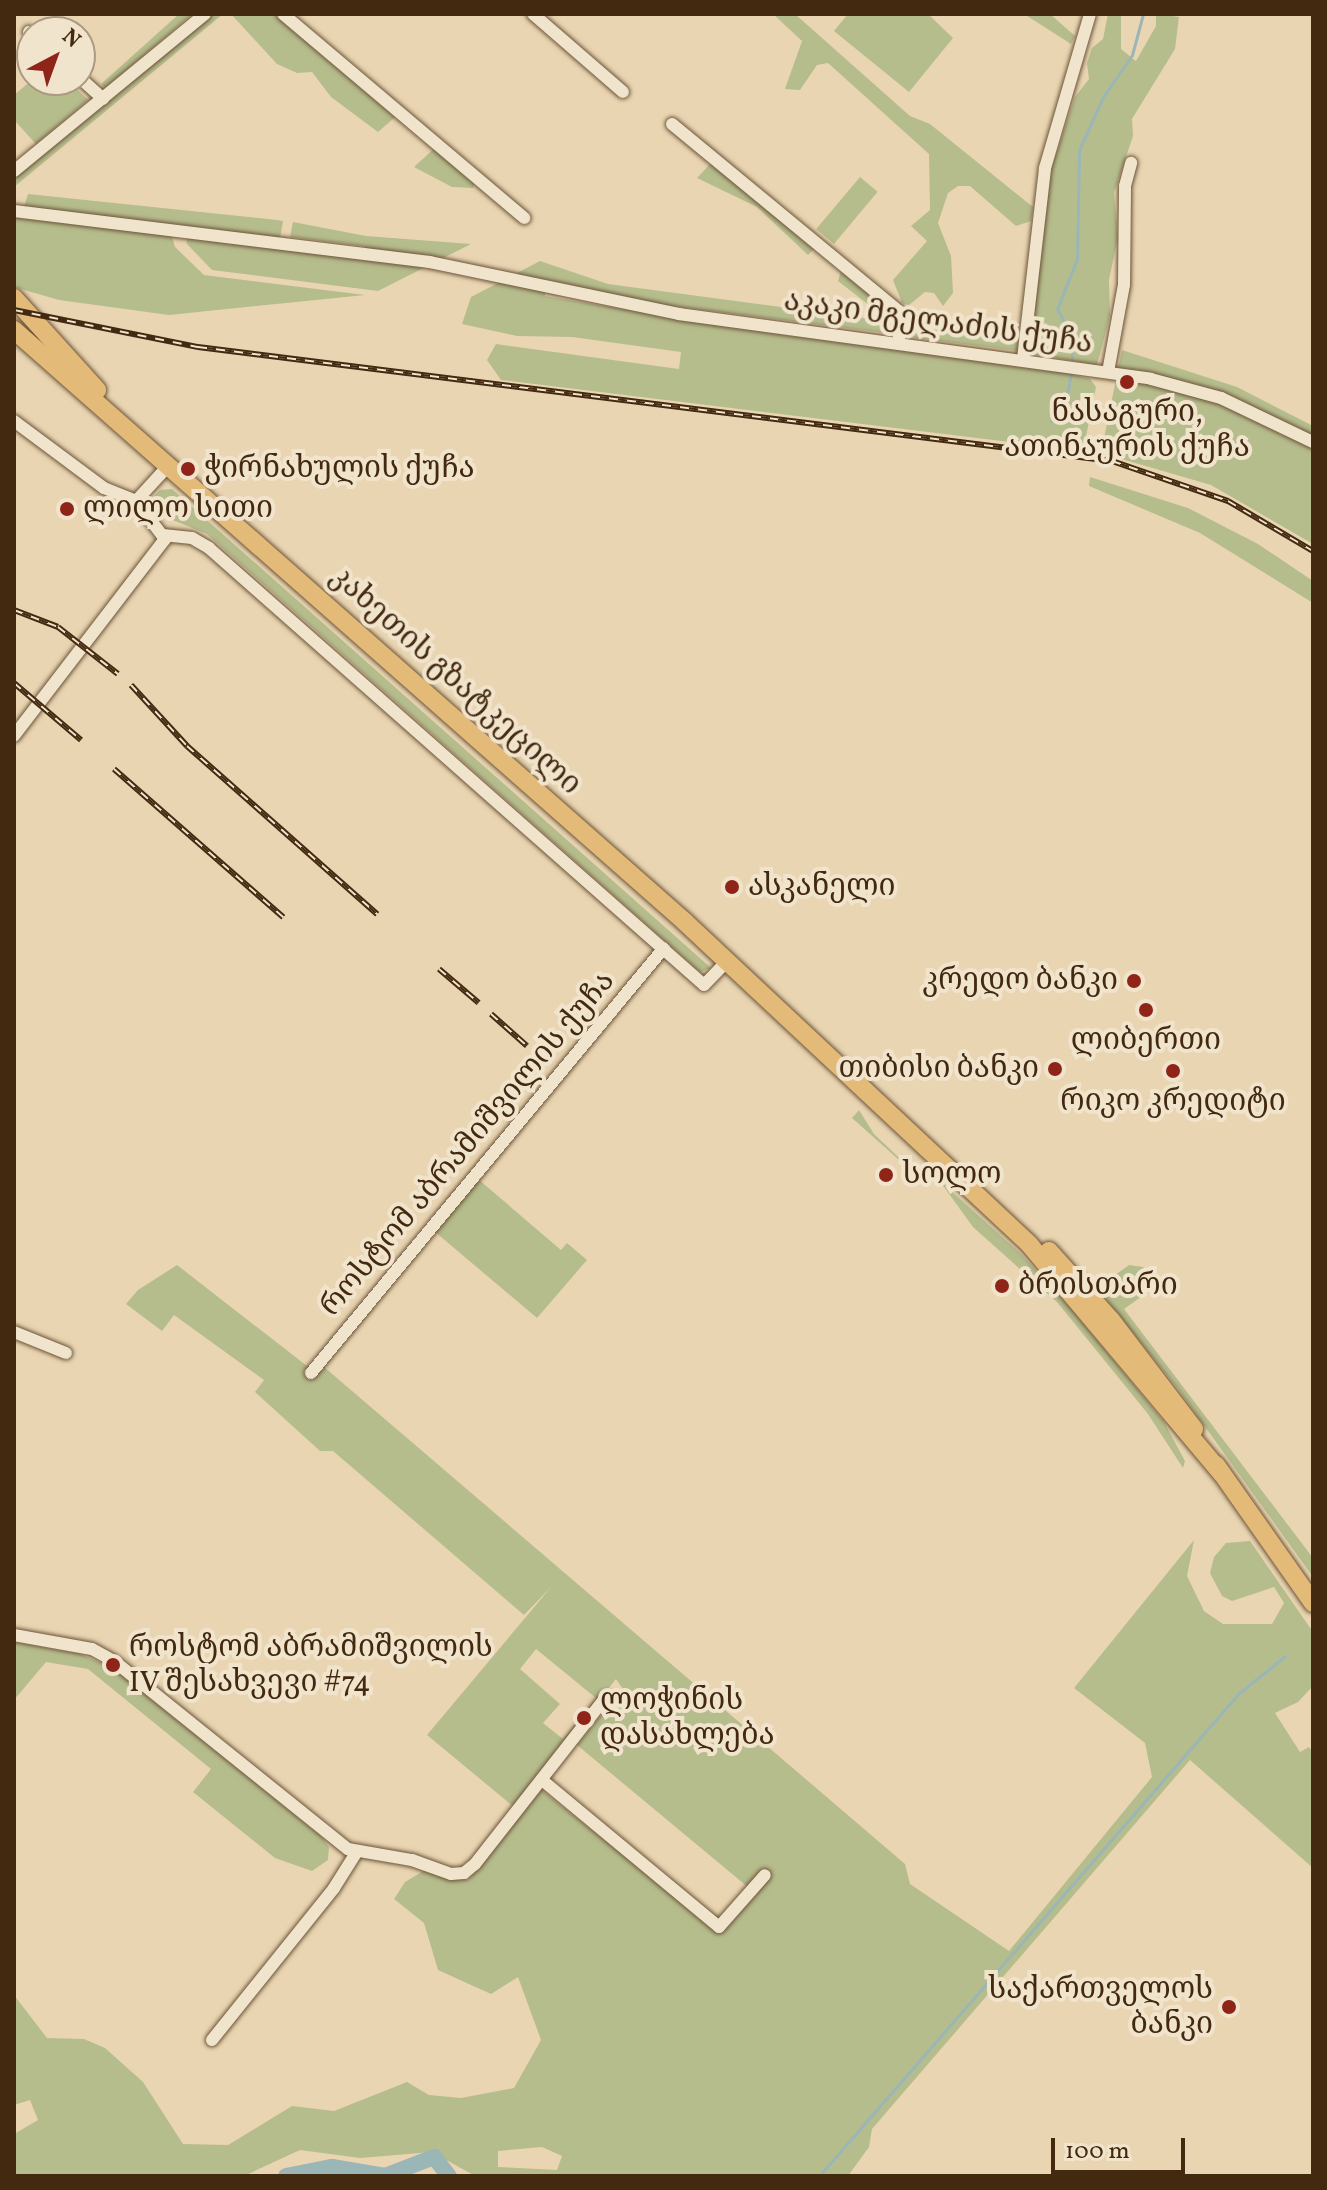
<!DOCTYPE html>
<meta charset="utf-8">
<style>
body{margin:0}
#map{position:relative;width:1327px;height:2190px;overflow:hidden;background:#e9d5b2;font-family:Vollkorn,"Noto Serif Georgian",serif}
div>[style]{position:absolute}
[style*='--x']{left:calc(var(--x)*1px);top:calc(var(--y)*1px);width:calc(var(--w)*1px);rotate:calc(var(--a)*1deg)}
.green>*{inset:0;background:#b6bd8d;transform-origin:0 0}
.stream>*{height:3px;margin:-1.5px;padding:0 1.5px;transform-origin:1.5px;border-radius:1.5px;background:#9bb6b6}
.river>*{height:16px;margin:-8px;padding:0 8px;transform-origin:8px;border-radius:8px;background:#9bb6b6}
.roads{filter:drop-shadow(0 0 2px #6c5438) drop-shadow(0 0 2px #6c5438)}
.minor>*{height:12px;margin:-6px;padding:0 6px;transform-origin:6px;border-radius:6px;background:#f1e4cd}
.highway>*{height:18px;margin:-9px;padding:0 9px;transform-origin:9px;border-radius:9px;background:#e4ba79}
.rail>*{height:6px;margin-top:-3px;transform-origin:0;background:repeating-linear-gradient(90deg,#f1e4cd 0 9px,#432910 0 18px);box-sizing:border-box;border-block:2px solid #432910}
.dots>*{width:22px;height:22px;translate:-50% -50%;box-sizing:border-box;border:4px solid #f1e4cd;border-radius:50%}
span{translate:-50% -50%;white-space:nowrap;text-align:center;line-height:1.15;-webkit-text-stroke:8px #f1e4cd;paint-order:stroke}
.street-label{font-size:30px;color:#432910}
.poi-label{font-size:30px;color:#432910}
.left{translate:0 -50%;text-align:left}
.right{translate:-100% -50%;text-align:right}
.frame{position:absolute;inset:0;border:16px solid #432910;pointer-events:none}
.north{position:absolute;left:16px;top:16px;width:80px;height:80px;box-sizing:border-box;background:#f1e4cd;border:2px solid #ab9981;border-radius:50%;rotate:41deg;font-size:22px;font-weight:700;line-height:32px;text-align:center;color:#432910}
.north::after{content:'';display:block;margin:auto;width:28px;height:36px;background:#8f2418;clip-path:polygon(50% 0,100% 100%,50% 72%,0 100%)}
.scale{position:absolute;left:1051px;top:2138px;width:134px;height:36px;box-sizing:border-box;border:4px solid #432910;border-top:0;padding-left:10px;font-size:24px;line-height:28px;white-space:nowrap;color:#432910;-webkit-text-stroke:6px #f1e4cd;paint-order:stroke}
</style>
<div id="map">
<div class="green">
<i style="clip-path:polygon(179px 14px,192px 14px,106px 88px,101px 84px)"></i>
<i style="clip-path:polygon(211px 14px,223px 14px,14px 187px,14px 174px)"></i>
<i style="clip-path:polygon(231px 14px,283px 14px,400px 113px,378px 132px,331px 97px,312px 72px,297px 73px,277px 64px)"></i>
<i style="clip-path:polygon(773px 14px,795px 14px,910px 116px,930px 124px,1033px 207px,1031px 221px,1016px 226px,970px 186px,958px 186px,948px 193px,938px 223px,951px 256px,953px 293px,943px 306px,934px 293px,925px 292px,909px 305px,902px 303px,893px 280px,927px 241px,911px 226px,930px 210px,929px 154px,828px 63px,817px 65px,800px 90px,785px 89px,802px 41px)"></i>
<i style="clip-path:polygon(848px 14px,928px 14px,953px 38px,909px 92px,834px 31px)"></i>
<i style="clip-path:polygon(1024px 14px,1050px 14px,1075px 36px,1071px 44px)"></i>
<i style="clip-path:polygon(1108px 14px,1121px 14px,1121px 49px,1136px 61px,1156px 26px,1156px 14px,1179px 17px,1175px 49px,1132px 119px,1133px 136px,1114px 193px,1118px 237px,1109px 280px,1110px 316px,1097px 365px,1034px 354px,1030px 346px,1051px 170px,1075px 97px,1089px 79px,1087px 63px,1092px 48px,1103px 39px)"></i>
<i style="clip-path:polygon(32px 80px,67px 80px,88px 100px,36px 144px,14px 120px,14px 95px)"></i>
<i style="clip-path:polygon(438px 145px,477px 178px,473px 188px,452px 187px,414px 167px)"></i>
<i style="clip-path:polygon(712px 162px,816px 247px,808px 255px,757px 207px,697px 178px)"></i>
<i style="left:860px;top:177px;width:23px;height:68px;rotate:40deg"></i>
<i style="clip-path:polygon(28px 194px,277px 220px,283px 221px,280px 238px,24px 207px)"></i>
<i style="clip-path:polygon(14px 215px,171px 233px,175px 247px,204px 275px,365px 295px,169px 315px,59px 300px,14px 287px)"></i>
<i style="clip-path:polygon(293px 222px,366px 236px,471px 244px,378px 291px,212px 270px,187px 244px,186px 235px,365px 252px,365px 246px,290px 237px)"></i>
<i style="clip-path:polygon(540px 261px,608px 284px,871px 319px,874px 311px,869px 305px,838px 281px,841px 271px,896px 315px,894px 334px,664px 305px,547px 280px,545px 296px,729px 327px,1024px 363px,1090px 379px,1096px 387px,1083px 451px,501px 380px,487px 360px,496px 344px,679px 369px,681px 352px,572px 337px,517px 336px,462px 324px,471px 297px)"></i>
<i style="clip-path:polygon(912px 326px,1004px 338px,1019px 343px,1020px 351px,909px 337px)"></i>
<i style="clip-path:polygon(1122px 350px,1237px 387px,1313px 426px,1313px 544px,1211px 485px,1101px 453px)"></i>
<i style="clip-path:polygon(1090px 477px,1188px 508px,1258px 544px,1313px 581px,1313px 603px,1200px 533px,1089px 486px)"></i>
<i style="clip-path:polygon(172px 489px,711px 968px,700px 972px,207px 534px,153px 512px,151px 499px,160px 490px)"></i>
<i style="clip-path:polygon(859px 1110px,874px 1134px,935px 1192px,852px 1118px)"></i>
<i style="clip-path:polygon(478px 1179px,561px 1250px,567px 1243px,587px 1260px,537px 1318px,434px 1231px)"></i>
<i style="clip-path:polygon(939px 1180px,1021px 1254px,1072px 1310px,1164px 1422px,1185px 1461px,1183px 1468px,1148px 1414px,1057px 1302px,973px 1227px)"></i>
<i style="clip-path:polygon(evenodd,177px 1265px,307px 1366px,317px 1361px,905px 1864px,910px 1884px,1009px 1951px,1152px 1777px,1145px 1743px,1074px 1688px,1194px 1540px,1187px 1576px,1204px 1611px,1223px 1624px,1272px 1624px,1284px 1603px,1274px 1587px,1232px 1601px,1222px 1596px,1210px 1573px,1214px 1557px,1226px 1543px,1250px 1541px,1313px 1632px,1313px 1686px,1298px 1702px,1275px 1713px,1300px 1752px,1309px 1747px,1313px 1753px,1313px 1868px,1190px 1760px,872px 2129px,869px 2147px,848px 2176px,475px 2176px,432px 2152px,360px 2158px,300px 2150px,244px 2176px,14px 2176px,14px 2134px,38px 2120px,30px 2100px,14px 2105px,14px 1995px,47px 2038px,84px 2039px,105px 2048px,143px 2082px,183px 2144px,228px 2145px,292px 2106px,334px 2111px,407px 2082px,429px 2095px,461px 2098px,514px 2088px,541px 2040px,518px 1977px,491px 1994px,438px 1970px,424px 1923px,394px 1899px,405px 1882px,425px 1870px,468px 1880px,541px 1790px,718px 1930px,755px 1893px,577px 1745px,612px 1702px,622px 1700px,625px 1692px,616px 1679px,514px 1807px,427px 1735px,551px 1587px,524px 1615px,333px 1451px,320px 1451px,255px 1392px,264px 1380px,174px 1315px,162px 1331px,126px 1304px,138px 1290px,177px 1265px,536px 1649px,596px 1698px,563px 1739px,543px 1723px,560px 1704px,520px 1669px,536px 1649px,177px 1265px,542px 2147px,562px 2156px,557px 2170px,498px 2167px,498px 2151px,542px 2147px)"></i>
<i style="clip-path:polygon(1129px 1265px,1143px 1267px,1159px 1284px,1124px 1309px,1313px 1558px,1313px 1577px,1178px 1389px,1103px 1295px,1111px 1278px)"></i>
<i style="clip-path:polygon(14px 1642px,80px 1654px,117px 1670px,321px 1836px,329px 1847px,328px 1860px,312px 1871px,275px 1858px,193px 1792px,211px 1769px,88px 1669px,46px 1662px,14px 1700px)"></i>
</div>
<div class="stream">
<i style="--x:1072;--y:358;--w:24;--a:-92"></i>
<i style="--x:1071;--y:334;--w:29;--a:-119"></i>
<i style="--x:1057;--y:309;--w:54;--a:-68.2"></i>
<i style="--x:1077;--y:259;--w:109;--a:-88.9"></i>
<i style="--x:1079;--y:150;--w:58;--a:-65.6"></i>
<i style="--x:1103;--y:97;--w:51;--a:-55.4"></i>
<i style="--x:1132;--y:55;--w:42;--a:-75"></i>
<i style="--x:1051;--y:421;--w:31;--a:-59"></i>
<i style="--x:1067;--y:394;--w:20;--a:-79"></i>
<i style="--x:819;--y:2176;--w:640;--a:-48.99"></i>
<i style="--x:1239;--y:1693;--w:59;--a:-38.8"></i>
</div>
<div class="river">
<i style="--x:286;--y:2176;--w:47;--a:-11.1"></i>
<i style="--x:332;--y:2167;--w:54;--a:9.6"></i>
<i style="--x:385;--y:2176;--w:53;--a:-21.2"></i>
<i style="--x:434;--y:2157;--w:24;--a:52"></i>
</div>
<div class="roads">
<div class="minor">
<i style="--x:283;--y:14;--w:316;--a:40.2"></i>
<i style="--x:533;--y:14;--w:119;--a:40.9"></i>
<i style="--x:29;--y:32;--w:4;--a:34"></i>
<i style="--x:80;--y:78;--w:31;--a:42"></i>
<i style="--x:672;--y:124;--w:294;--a:39.5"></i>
<i style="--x:899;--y:311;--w:31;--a:90"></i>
<i style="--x:14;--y:171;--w:247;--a:-39.4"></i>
<i style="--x:14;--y:211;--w:419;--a:7"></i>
<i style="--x:430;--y:262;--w:254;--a:11.8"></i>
<i style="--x:679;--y:314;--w:476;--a:7.8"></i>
<i style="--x:1151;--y:379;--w:73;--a:15.2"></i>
<i style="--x:1221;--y:398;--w:102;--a:25.6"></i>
<i style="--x:1023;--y:359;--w:192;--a:-83.4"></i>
<i style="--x:1045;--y:168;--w:160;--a:-73.7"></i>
<i style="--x:1108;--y:372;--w:88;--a:-79.6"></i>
<i style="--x:1124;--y:285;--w:99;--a:-89.4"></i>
<i style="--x:1125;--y:186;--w:24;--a:-75"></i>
<i style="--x:14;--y:421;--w:112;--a:36.7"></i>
<i style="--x:104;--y:488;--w:35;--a:22"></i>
<i style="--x:136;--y:501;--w:48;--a:52.7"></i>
<i style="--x:165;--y:539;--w:248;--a:127.5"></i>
<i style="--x:136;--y:501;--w:49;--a:-47.5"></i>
<i style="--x:163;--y:535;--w:29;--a:6"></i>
<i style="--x:192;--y:538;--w:20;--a:30"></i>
<i style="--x:209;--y:548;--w:660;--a:41.44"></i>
<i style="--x:704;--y:985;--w:33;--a:-46"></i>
<i style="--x:14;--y:1332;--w:56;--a:22"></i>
<i style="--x:311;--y:1373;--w:552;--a:-50.29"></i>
<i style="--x:14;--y:1635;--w:79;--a:10.2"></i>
<i style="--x:92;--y:1649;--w:25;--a:29"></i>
<i style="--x:114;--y:1661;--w:300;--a:38.8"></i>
<i style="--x:348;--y:1849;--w:65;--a:9.8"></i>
<i style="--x:412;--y:1860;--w:41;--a:19.7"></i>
<i style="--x:451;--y:1874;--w:13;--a:-4"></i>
<i style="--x:464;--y:1873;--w:14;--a:-39"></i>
<i style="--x:475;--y:1864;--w:212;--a:-51.9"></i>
<i style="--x:542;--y:1780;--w:230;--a:39.7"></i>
<i style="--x:719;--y:1927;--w:69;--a:-48.5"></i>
<i style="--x:212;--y:2040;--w:195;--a:-51.2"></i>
<i style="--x:334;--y:1888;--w:41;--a:-57.8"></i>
</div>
<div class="highway">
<i style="--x:14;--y:298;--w:124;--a:47.9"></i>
<i style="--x:14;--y:330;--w:895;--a:41.42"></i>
<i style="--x:685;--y:922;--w:471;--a:43.1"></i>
<i style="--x:1029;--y:1244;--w:300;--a:50"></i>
<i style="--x:1049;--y:1251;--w:93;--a:48.1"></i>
<i style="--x:1111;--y:1320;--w:137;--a:52.7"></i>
<i style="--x:1216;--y:1465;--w:169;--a:54.9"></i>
</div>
</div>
<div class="rail">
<i style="--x:14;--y:310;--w:188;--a:11.4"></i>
<i style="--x:198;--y:347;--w:921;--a:7.11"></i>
<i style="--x:1112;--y:461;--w:123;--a:19"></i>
<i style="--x:1228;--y:501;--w:99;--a:30.5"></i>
<i style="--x:14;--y:610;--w:47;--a:21.1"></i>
<i style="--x:58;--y:627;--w:76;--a:38.1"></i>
<i style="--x:14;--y:683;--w:88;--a:40.4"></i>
<i style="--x:131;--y:685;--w:83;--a:47.4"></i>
<i style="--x:187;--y:746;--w:254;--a:41.5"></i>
<i style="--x:114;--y:769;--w:225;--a:41.2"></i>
<i style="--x:439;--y:969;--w:52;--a:40.4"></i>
<i style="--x:491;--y:1014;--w:48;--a:41.6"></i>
</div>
<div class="dots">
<i style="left:1127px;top:382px;background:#8f2418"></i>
<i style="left:188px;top:469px;background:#8f2418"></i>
<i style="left:67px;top:509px;background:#8f2418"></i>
<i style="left:732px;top:887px;background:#8f2418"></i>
<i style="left:1134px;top:981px;background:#8f2418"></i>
<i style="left:1146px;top:1010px;background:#8f2418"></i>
<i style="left:1055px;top:1069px;background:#8f2418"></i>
<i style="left:1173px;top:1071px;background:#8f2418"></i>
<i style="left:886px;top:1175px;background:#8f2418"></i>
<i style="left:1002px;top:1286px;background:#8f2418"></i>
<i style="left:113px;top:1665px;background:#8f2418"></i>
<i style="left:584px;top:1718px;background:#8f2418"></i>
<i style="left:1229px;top:2007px;background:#8f2418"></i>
</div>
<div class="street-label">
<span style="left:938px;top:323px;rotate:8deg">აკაკი მგელაძის ქუჩა</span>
<span style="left:455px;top:681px;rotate:42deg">კახეთის გზატკეცილი</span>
<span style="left:468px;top:1144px;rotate:-50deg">როსტომ აბრამიშვილის ქუჩა</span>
</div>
<div class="poi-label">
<span style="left:1127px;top:430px">ნასაგური,<br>ათინაურის ქუჩა</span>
<span class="left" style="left:204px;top:469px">ჭირნახულის ქუჩა</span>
<span class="left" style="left:83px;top:509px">ლილო სითი</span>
<span class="left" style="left:748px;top:887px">ასკანელი</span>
<span class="right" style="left:1118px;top:981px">კრედო ბანკი</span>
<span style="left:1146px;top:1041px">ლიბერთი</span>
<span class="right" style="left:1039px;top:1069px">თიბისი ბანკი</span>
<span style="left:1173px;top:1102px">რიკო კრედიტი</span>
<span class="left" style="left:902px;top:1175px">სოლო</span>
<span class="left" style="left:1018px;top:1286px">ბრისთარი</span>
<span class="left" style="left:129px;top:1665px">როსტომ აბრამიშვილის<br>IV შესახვევი #74</span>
<span class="left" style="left:600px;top:1718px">ლოჭინის<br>დასახლება</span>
<span class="right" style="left:1213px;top:2007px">საქართველოს<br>ბანკი</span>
</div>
<div class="frame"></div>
<div class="north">N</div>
<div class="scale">100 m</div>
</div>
